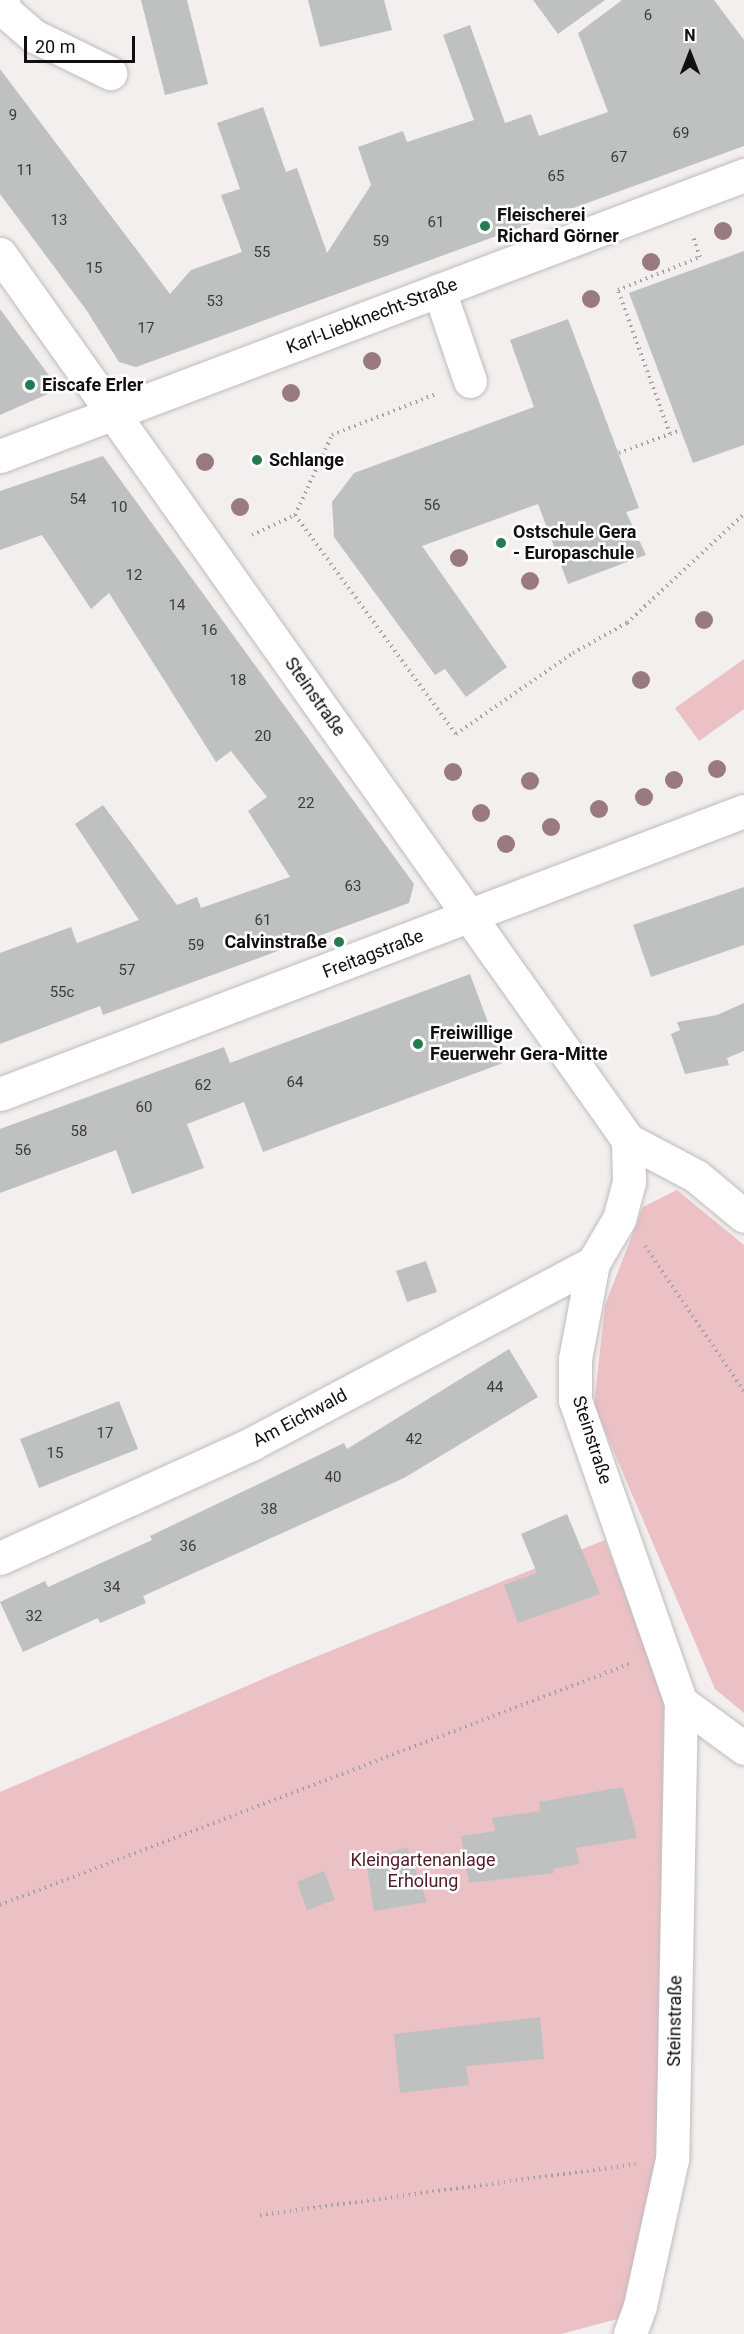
<!DOCTYPE html>
<html>
<head>
<meta charset="utf-8">
<style>
	body { margin:0 }
	#map { position:relative; width:744px; height:2334px; overflow:hidden; background:#f3efef; font-family:Roboto,sans-serif }
	div>[style] { position:absolute }
	[style*='--x'] { left:calc(var(--x)*1px); top:calc(var(--y)*1px); width:calc(var(--w)*1px); rotate:calc(var(--a)*1deg) }
	.green>* { inset:0; background:#ebc1c6 }
	.building>* { inset:0; background:#bec1bf }
	.path>* { height:4px; margin-top:-2px; transform-origin:0; background:repeating-linear-gradient(90deg,#a5a2a2 0 1.5px,transparent 0 6px) }
	.roads { filter:drop-shadow(0 0 2px #c0bcbc) drop-shadow(0 0 2px #c0bcbc) }
	.minor>* { height:33px; margin:-16.5px; padding:0 16.5px; transform-origin:16.5px; border-radius:16.5px; background:#fff }
	.trees>* { width:18px; height:18px; margin:-9px; border-radius:50%; background:#9a7a81 }
	.dots>* { width:16px; height:16px; translate:-50% -50%; box-sizing:border-box; border:3px solid #fff; border-radius:50% }
	span { translate:-50% -50%; white-space:nowrap; text-align:center; line-height:1.15; -webkit-text-stroke:5px #fff; paint-order:stroke }
	.number-label { font-size:15px; color:#3c3c3b }
	.number-label span { -webkit-text-stroke-width:0 }
	.poi-label { font-size:18px; color:#110f0f; font-weight:700 }
	.left { translate:0 -50%; text-align:left }
	.right { translate:-100% -50%; text-align:right }
	.street-label { font-size:18px; color:#110f0f }
	.park-label { font-size:18px; color:#511b27 }
	.north { position:absolute; left:660px; top:24px; width:60px; height:60px; -webkit-text-stroke:4px #fff; paint-order:stroke; rotate:0deg; font-size:16px; font-weight:700; line-height:24px; text-align:center; color:#110f0f }
	.north::after { content:''; display:block; margin:auto; width:21px; height:27px; background:#110f0f; clip-path:polygon(50% 0,100% 100%,50% 72%,0 100%) }
	.scale { position:absolute; left:24px; top:36px; width:111px; height:27px; box-sizing:border-box; border:3px solid #110f0f; border-top:0; padding-left:8px; font-size:18px; line-height:21px; white-space:nowrap; color:#110f0f; -webkit-text-stroke:4px #fff; paint-order:stroke }
</style>
</head>
<body>
<div id="map">
	<div class="green">
		<i style="clip-path:polygon(744px 659px,744px 709px,699px 741px,675px 708px)"></i>
		<i style="clip-path:polygon(677px 1190px,744px 1245px,744px 1713px,715px 1689px,594px 1405px,605px 1305px,643px 1207px)"></i>
		<i style="clip-path:polygon(605px 1540px,664px 1698px,656px 2167px,644px 2312px,561px 2334px,0 2334px,0 1792px,293px 1666px)"></i>
	</div>
	<div class="building">
		<i style="clip-path:polygon(141px 0,187px 0,208px 84px,165px 95px)"></i>
		<i style="clip-path:polygon(308px 0,384px 0,392px 30px,320px 47px)"></i>
		<i style="clip-path:polygon(533px 0,605px 0,558px 34px)"></i>
		<i style="clip-path:polygon(622px 0,714px 0,744px 40px,744px 146px,136px 367px,119px 362px,87px 311px,0 194px,0 69px,170px 294px,191px 270px,242px 252px,221px 195px,240px 189px,217px 123px,263px 107px,286px 172px,297px 168px,327px 253px,371px 185px,358px 147px,403px 131px,407px 142px,474px 120px,443px 35px,470px 25px,505px 123px,531px 114px,539px 136px,608px 112px,578px 33px)"></i>
		<i style="clip-path:polygon(744px 251px,744px 445px,693px 463px,629px 293px)"></i>
		<i style="clip-path:polygon(0 309px,59px 389px,0 415px)"></i>
		<i style="clip-path:polygon(568px 319px,639px 508px,626px 512px,646px 555px,568px 584px,538px 504px,422px 546px,507px 667px,466px 697px,445px 669px,435px 675px,334px 537px,332px 502px,354px 473px,534px 407px,510px 340px)"></i>
		<i style="clip-path:polygon(103px 456px,414px 884px,409px 903px,103px 1015px,100px 1006px,0 1044px,0 953px,71px 927px,77px 943px,139px 920px,75px 824px,103px 805px,177px 905px,197px 897px,201px 908px,290px 877px,248px 811px,267px 797px,231px 751px,216px 762px,109px 593px,91px 609px,42px 535px,0 550px,0 491px)"></i>
		<i style="clip-path:polygon(744px 887px,744px 945px,651px 977px,633px 925px)"></i>
		<i style="clip-path:polygon(470px 974px,503px 1063px,263px 1152px,244px 1102px,187px 1124px,204px 1168px,132px 1194px,116px 1150px,0 1193px,0 1129px,224px 1047px,230px 1063px)"></i>
		<i style="clip-path:polygon(744px 1003px,744px 1051px,727px 1058px,729px 1065px,685px 1074px,671px 1034px,680px 1030px,677px 1022px,717px 1015px)"></i>
		<i style="clip-path:polygon(426px 1261px,437px 1292px,407px 1302px,396px 1271px)"></i>
		<i style="clip-path:polygon(509px 1349px,538px 1397px,404px 1478px,143px 1596px,146px 1603px,100px 1623px,98px 1618px,23px 1652px,0 1602px,45px 1581px,48px 1587px,152px 1540px,150px 1536px,344px 1443px,347px 1449px)"></i>
		<i style="clip-path:polygon(119px 1401px,138px 1449px,39px 1488px,20px 1439px)"></i>
		<i style="clip-path:polygon(567px 1514px,600px 1594px,518px 1623px,504px 1585px,537px 1573px,521px 1534px)"></i>
		<i style="clip-path:polygon(623px 1787px,637px 1838px,576px 1848px,579px 1864px,553px 1869px,554px 1873px,469px 1883px,461px 1836px,495px 1831px,492px 1818px,540px 1811px,539px 1802px)"></i>
		<i style="clip-path:polygon(407px 1847px,427px 1902px,374px 1911px,366px 1861px)"></i>
		<i style="clip-path:polygon(324px 1871px,335px 1900px,307px 1910px,297px 1882px)"></i>
		<i style="clip-path:polygon(540px 2017px,544px 2059px,466px 2066px,469px 2085px,400px 2093px,394px 2034px)"></i>
	</div>
	<div class="path">
		<i style="--x:670;--y:434;--w:12;--a:-20"></i>
		<i style="--x:619;--y:453;--w:54;--a:-20.4"></i>
		<i style="--x:670;--y:434;--w:153;--a:-109.9"></i>
		<i style="--x:618;--y:290;--w:88;--a:-21.9"></i>
		<i style="--x:700;--y:257;--w:24;--a:-109"></i>
		<i style="--x:295;--y:515;--w:88;--a:-65.2"></i>
		<i style="--x:332;--y:435;--w:112;--a:-21.5"></i>
		<i style="--x:252;--y:535;--w:47;--a:-24.9"></i>
		<i style="--x:295;--y:515;--w:272;--a:53.7"></i>
		<i style="--x:456;--y:734;--w:142;--a:-34.7"></i>
		<i style="--x:573;--y:653;--w:62;--a:-29.1"></i>
		<i style="--x:627;--y:623;--w:160;--a:-43"></i>
		<i style="--x:645;--y:1246;--w:176;--a:55.7"></i>
		<i style="--x:0;--y:1905;--w:674;--a:-20.96"></i>
		<i style="--x:260;--y:2215;--w:379;--a:-7.7"></i>
	</div>
	<div class="roads">
		<div class="minor">
			<i style="--x:2;--y:0;--w:13;--a:72"></i>
			<i style="--x:6;--y:12;--w:37;--a:41"></i>
			<i style="--x:34;--y:36;--w:85;--a:26"></i>
			<i style="--x:0;--y:254;--w:1086;--a:54.67"></i>
			<i style="--x:628;--y:1140;--w:42;--a:88.6"></i>
			<i style="--x:629;--y:1182;--w:38;--a:105"></i>
			<i style="--x:619;--y:1219;--w:51;--a:120.6"></i>
			<i style="--x:593;--y:1263;--w:98;--a:100.6"></i>
			<i style="--x:575;--y:1359;--w:41;--a:90"></i>
			<i style="--x:575;--y:1400;--w:320;--a:70.7"></i>
			<i style="--x:681;--y:1702;--w:457;--a:91.1"></i>
			<i style="--x:672;--y:2159;--w:150;--a:102.3"></i>
			<i style="--x:640;--y:2306;--w:30;--a:110"></i>
			<i style="--x:439;--y:290;--w:96;--a:71.2"></i>
			<i style="--x:0;--y:456;--w:795;--a:-20.69"></i>
			<i style="--x:0;--y:1094;--w:796;--a:-20.83"></i>
			<i style="--x:628;--y:1140;--w:77;--a:27.9"></i>
			<i style="--x:696;--y:1176;--w:62;--a:39.8"></i>
			<i style="--x:0;--y:1558;--w:276;--a:-24.4"></i>
			<i style="--x:251;--y:1444;--w:387;--a:-27.9"></i>
			<i style="--x:681;--y:1702;--w:78;--a:36.1"></i>
		</div>
	</div>
	<div class="trees">
		<i style="left:723px;top:231px"></i>
		<i style="left:651px;top:262px"></i>
		<i style="left:591px;top:299px"></i>
		<i style="left:372px;top:361px"></i>
		<i style="left:291px;top:393px"></i>
		<i style="left:205px;top:462px"></i>
		<i style="left:240px;top:507px"></i>
		<i style="left:459px;top:558px"></i>
		<i style="left:530px;top:581px"></i>
		<i style="left:704px;top:620px"></i>
		<i style="left:641px;top:680px"></i>
		<i style="left:717px;top:769px"></i>
		<i style="left:453px;top:772px"></i>
		<i style="left:674px;top:780px"></i>
		<i style="left:530px;top:781px"></i>
		<i style="left:644px;top:797px"></i>
		<i style="left:599px;top:809px"></i>
		<i style="left:481px;top:813px"></i>
		<i style="left:551px;top:827px"></i>
		<i style="left:506px;top:844px"></i>
	</div>
	<div class="dots">
		<i style="left:485px;top:226px;background:#247b4f"></i>
		<i style="left:30px;top:385px;background:#247b4f"></i>
		<i style="left:257px;top:460px;background:#247b4f"></i>
		<i style="left:501px;top:543px;background:#247b4f"></i>
		<i style="left:339px;top:942px;background:#247b4f"></i>
		<i style="left:418px;top:1044px;background:#247b4f"></i>
	</div>
	<div class="number-label">
		<span style="left:648px;top:16px">6</span>
		<span style="left:13px;top:116px">9</span>
		<span style="left:681px;top:134px">69</span>
		<span style="left:619px;top:158px">67</span>
		<span style="left:25px;top:171px">11</span>
		<span style="left:556px;top:177px">65</span>
		<span style="left:59px;top:221px">13</span>
		<span style="left:436px;top:223px">61</span>
		<span style="left:381px;top:242px">59</span>
		<span style="left:262px;top:253px">55</span>
		<span style="left:94px;top:269px">15</span>
		<span style="left:215px;top:302px">53</span>
		<span style="left:146px;top:329px">17</span>
		<span style="left:78px;top:500px">54</span>
		<span style="left:432px;top:506px">56</span>
		<span style="left:119px;top:508px">10</span>
		<span style="left:134px;top:576px">12</span>
		<span style="left:177px;top:606px">14</span>
		<span style="left:209px;top:631px">16</span>
		<span style="left:238px;top:681px">18</span>
		<span style="left:263px;top:737px">20</span>
		<span style="left:306px;top:804px">22</span>
		<span style="left:353px;top:887px">63</span>
		<span style="left:263px;top:921px">61</span>
		<span style="left:196px;top:946px">59</span>
		<span style="left:127px;top:971px">57</span>
		<span style="left:62px;top:993px">55c</span>
		<span style="left:295px;top:1083px">64</span>
		<span style="left:203px;top:1086px">62</span>
		<span style="left:144px;top:1108px">60</span>
		<span style="left:79px;top:1132px">58</span>
		<span style="left:23px;top:1151px">56</span>
		<span style="left:495px;top:1388px">44</span>
		<span style="left:105px;top:1434px">17</span>
		<span style="left:414px;top:1440px">42</span>
		<span style="left:55px;top:1454px">15</span>
		<span style="left:333px;top:1478px">40</span>
		<span style="left:269px;top:1510px">38</span>
		<span style="left:188px;top:1547px">36</span>
		<span style="left:112px;top:1588px">34</span>
		<span style="left:34px;top:1617px">32</span>
	</div>
	<div class="poi-label">
		<span class="left" style="left:497px;top:226px">Fleischerei<br>Richard Görner</span>
		<span class="left" style="left:42px;top:385px">Eiscafe Erler</span>
		<span class="left" style="left:269px;top:460px">Schlange</span>
		<span class="left" style="left:513px;top:543px">Ostschule Gera<br>- Europaschule</span>
		<span class="right" style="left:327px;top:942px">Calvinstraße</span>
		<span class="left" style="left:430px;top:1044px">Freiwillige<br>Feuerwehr Gera-Mitte</span>
	</div>
	<div class="street-label">
		<span style="left:372px;top:316px;rotate:-21deg">Karl-Liebknecht-Straße</span>
		<span style="left:315px;top:697px;rotate:55deg">Steinstraße</span>
		<span style="left:373px;top:954px;rotate:-21deg">Freitagstraße</span>
		<span style="left:300px;top:1418px;rotate:-28deg">Am Eichwald</span>
		<span style="left:592px;top:1440px;rotate:72deg">Steinstraße</span>
		<span style="left:675px;top:2021px;rotate:-89deg">Steinstraße</span>
	</div>
	<div class="park-label">
		<span style="left:423px;top:1871px">Kleingartenanlage<br>Erholung</span>
	</div>
	<div class="north">N</div>
	<div class="scale">20 m</div>
</div>
</body>
</html>
